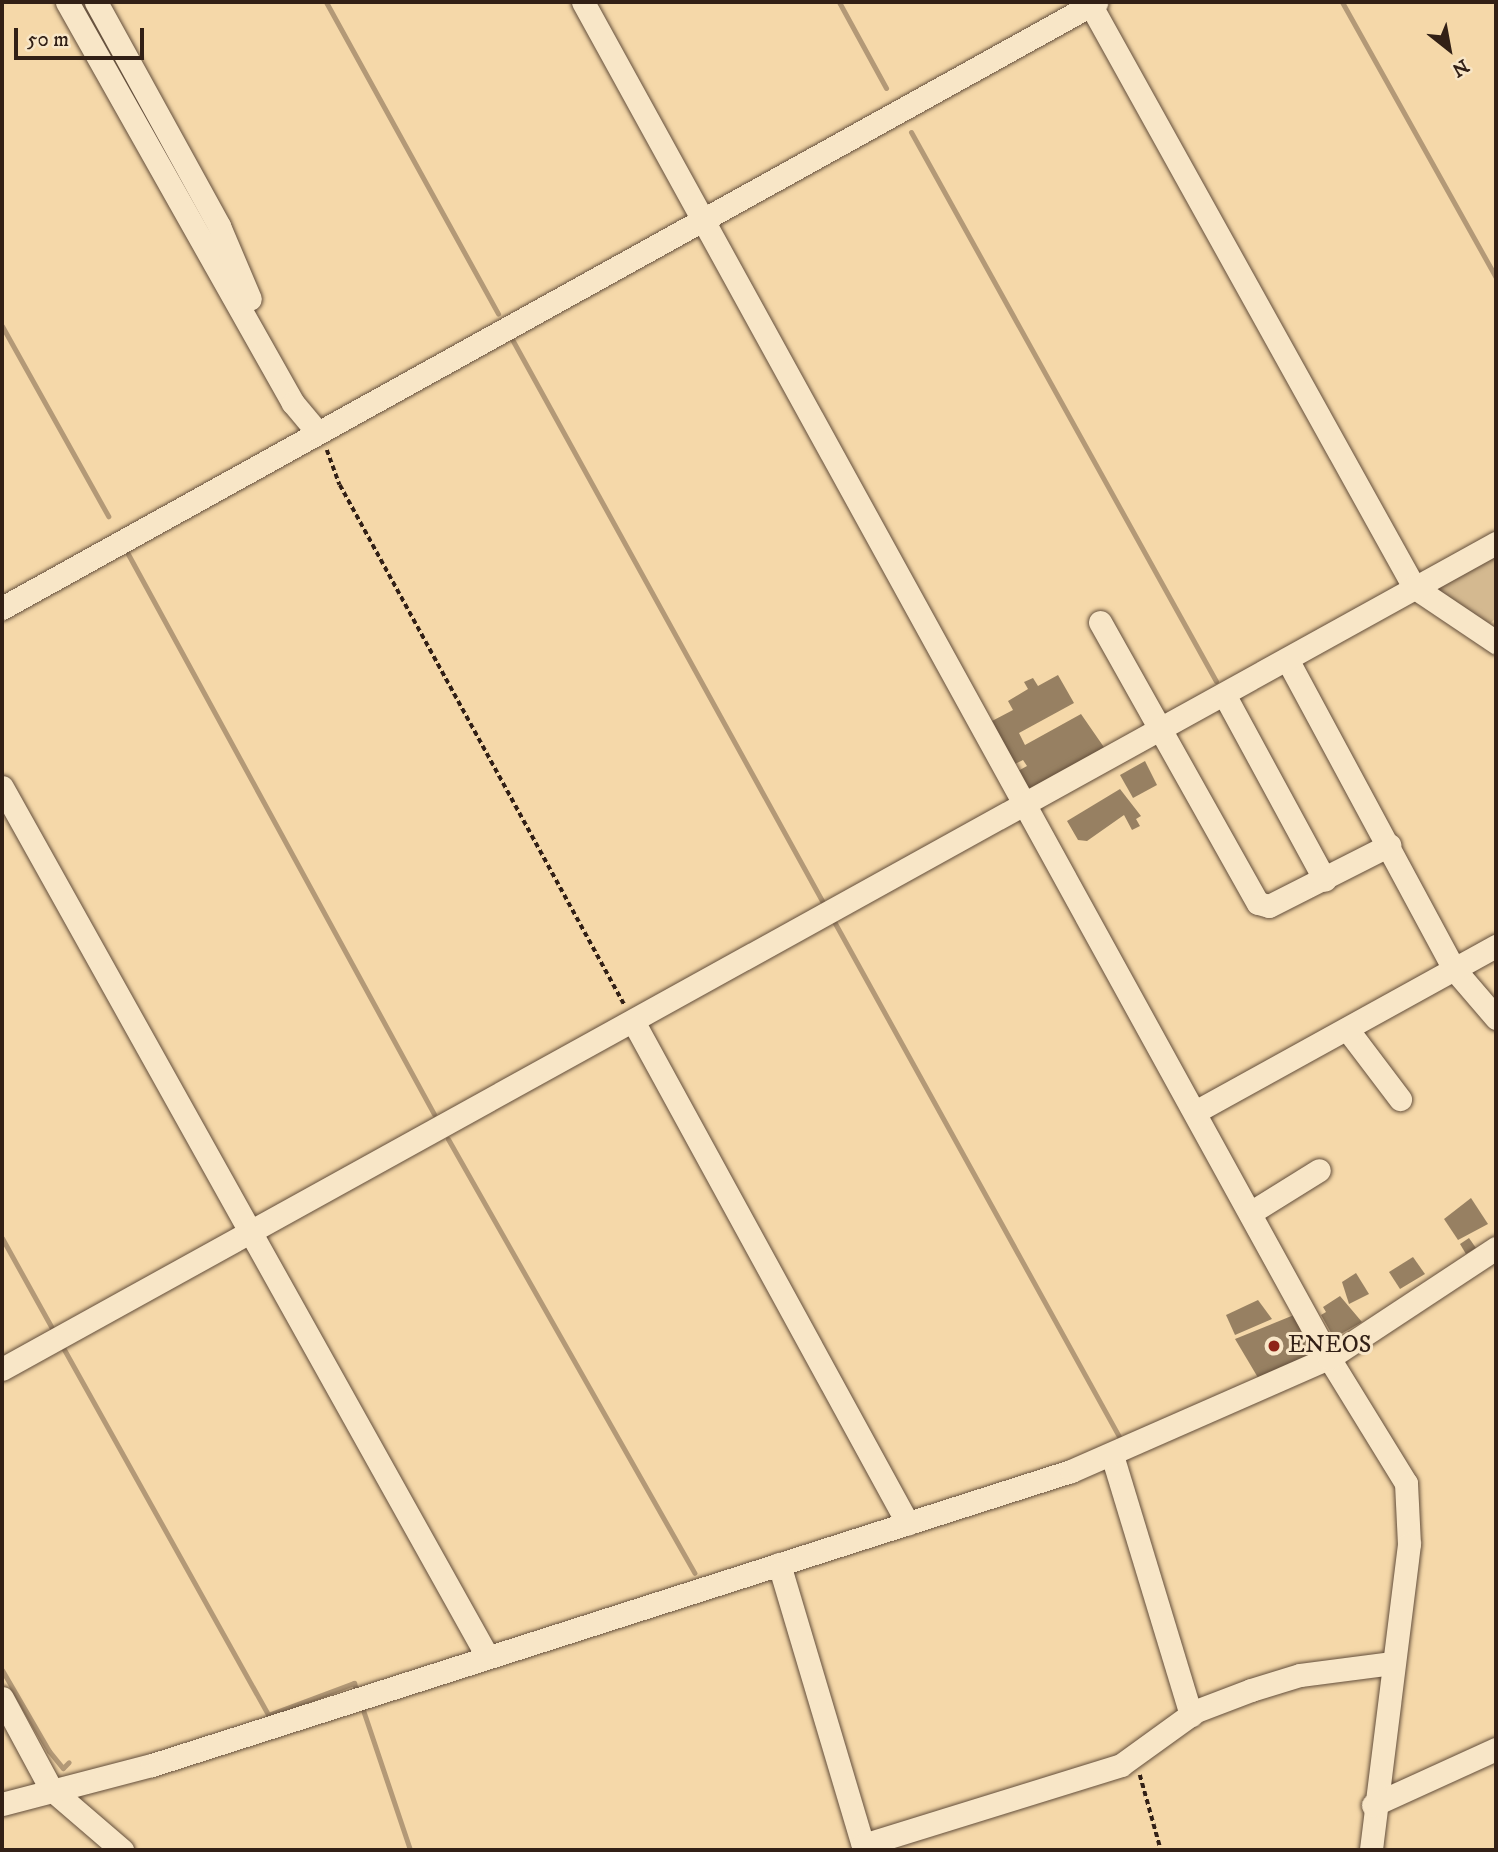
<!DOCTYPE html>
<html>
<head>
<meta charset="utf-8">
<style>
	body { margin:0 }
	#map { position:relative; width:1498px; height:1852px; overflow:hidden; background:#f5d8a9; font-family:"IM FELL DW Pica",serif }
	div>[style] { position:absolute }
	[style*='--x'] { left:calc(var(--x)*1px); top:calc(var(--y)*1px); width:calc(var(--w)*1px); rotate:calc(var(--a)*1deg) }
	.green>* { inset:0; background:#d4b990 }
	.stream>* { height:5px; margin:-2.5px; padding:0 2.5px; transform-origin:2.5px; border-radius:2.5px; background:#b39977 }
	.building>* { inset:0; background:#978062 }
	.path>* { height:3.5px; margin-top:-1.75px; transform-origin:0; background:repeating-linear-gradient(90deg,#322016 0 5px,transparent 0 8.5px) }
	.roads { filter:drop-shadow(0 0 2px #634e3b) drop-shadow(0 0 2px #634e3b) }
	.minor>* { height:23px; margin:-11.5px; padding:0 11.5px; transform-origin:11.5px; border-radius:11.5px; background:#f8e6c7 }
	.dots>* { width:19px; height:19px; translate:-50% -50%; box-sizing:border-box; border:4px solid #f8e6c7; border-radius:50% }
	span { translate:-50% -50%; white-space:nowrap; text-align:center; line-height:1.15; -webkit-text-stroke:6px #f8e6c7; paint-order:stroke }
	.poi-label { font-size:24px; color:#322016 }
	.left { translate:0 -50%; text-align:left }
	.frame { position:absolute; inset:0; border:4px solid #322016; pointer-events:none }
	.north { position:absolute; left:1414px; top:14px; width:70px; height:70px; -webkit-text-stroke:5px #f8e6c7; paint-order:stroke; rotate:149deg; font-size:19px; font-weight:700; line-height:28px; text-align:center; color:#322016 }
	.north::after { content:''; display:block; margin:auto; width:24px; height:32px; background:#322016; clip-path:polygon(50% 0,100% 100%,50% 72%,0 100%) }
	.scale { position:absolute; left:14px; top:28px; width:130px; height:32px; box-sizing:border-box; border:4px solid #322016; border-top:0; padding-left:9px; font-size:21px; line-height:24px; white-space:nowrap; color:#322016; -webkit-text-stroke:5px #f8e6c7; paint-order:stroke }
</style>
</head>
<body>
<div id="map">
	<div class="green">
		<i style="clip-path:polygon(1494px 554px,1496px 618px,1484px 629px,1429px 589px)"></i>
	</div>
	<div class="stream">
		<i style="--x:326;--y:2;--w:356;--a:61.1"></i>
		<i style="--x:839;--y:2;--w:98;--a:61.3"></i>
		<i style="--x:1342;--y:2;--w:315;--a:60.8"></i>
		<i style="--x:911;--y:132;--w:628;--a:60.95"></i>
		<i style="--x:2;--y:326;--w:218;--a:60.8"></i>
		<i style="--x:513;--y:341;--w:648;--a:61.1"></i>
		<i style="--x:128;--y:554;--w:638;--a:61.35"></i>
		<i style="--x:831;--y:916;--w:599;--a:61.04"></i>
		<i style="--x:448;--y:1139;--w:499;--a:60.4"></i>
		<i style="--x:2;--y:1238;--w:107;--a:61"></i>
		<i style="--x:61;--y:1344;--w:425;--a:60.8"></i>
		<i style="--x:268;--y:1715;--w:92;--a:-20.4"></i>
		<i style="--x:354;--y:1683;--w:13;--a:72"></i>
		<i style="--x:2;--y:1670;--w:94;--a:59.9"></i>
		<i style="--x:49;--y:1751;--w:22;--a:51"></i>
		<i style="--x:63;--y:1768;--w:8;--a:-45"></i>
		<i style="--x:361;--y:1704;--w:154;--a:71.4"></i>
	</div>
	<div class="building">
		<i style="clip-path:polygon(1058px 675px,1074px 703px,1019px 733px,1025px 745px,1081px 714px,1108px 753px,1032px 795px,1018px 771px,1027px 766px,1023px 760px,1015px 764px,992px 721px,1013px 710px,1008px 701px,1028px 689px,1024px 682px,1033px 678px,1038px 686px)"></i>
		<i style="clip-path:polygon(1145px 761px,1157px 785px,1133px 798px,1120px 775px)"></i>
		<i style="clip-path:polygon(1120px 789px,1141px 816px,1136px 819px,1140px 826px,1132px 830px,1124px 815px,1087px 841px,1078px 840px,1067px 821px)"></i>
		<i style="clip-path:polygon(1471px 1198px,1488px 1224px,1458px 1240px,1444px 1219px)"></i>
		<i style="clip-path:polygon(1469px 1238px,1476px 1248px,1466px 1254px,1460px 1244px)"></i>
		<i style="clip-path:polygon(1413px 1257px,1425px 1274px,1400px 1289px,1389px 1272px)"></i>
		<i style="clip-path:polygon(1356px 1273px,1369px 1294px,1349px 1304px,1342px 1282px)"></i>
		<i style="clip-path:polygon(1340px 1296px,1362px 1322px,1334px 1338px,1321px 1315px,1326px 1312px,1323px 1307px)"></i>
		<i style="clip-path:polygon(1258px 1300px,1272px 1319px,1235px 1335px,1226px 1315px)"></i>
		<i style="clip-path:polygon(1294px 1315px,1311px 1354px,1260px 1381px,1235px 1339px)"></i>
	</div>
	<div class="path">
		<i style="--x:327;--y:450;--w:37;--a:70"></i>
		<i style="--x:340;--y:485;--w:592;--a:61.31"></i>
		<i style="--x:1140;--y:1775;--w:78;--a:74.4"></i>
	</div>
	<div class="roads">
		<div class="minor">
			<i style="--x:67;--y:2;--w:460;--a:60.6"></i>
			<i style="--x:293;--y:403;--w:35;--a:50"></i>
			<i style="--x:96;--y:2;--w:256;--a:61.2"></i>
			<i style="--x:219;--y:226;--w:79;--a:67"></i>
			<i style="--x:583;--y:2;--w:1548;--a:61.18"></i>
			<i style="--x:1329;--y:1358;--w:147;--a:58.4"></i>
			<i style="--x:1406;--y:1483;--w:61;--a:87.2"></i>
			<i style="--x:1409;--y:1544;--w:308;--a:97.1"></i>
			<i style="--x:1089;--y:2;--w:669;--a:60.95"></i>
			<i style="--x:1414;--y:587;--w:99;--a:33.9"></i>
			<i style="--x:2;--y:608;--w:1251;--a:-28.98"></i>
			<i style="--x:1100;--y:622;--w:322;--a:60.7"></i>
			<i style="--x:1258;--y:903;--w:11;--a:15"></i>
			<i style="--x:1269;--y:906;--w:135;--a:-26.9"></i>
			<i style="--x:1288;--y:661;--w:350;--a:61.7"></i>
			<i style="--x:1454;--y:969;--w:65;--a:49.4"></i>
			<i style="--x:1225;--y:696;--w:209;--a:61.5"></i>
			<i style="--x:2;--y:787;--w:995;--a:60.83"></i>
			<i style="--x:633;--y:1021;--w:573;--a:61.33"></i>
			<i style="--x:1347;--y:1029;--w:88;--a:52.9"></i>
			<i style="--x:1195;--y:1112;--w:344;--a:-28.9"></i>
			<i style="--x:1250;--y:1213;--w:81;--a:-31.9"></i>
			<i style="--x:2;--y:1369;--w:1707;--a:-28.94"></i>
			<i style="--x:1112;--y:1455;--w:272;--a:73.1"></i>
			<i style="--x:779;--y:1564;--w:298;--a:73.4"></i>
			<i style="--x:2;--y:1698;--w:103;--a:61.7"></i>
			<i style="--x:51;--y:1789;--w:94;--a:40.7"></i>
			<i style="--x:2;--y:1804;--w:155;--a:-14.6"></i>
			<i style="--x:152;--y:1765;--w:965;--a:-17.74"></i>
			<i style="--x:1071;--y:1471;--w:282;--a:-23.7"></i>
			<i style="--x:1329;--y:1358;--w:200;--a:-33.4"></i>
			<i style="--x:1373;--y:1805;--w:135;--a:-24.5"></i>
			<i style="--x:863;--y:1845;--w:270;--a:-17.2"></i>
			<i style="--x:1121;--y:1765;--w:92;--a:-35.8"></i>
			<i style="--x:1196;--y:1711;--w:59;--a:-20.9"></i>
			<i style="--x:1251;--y:1690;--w:51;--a:-17"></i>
			<i style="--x:1300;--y:1675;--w:93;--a:-7.4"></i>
		</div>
	</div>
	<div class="dots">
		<i style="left:1274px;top:1346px;background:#8f2418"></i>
	</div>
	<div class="poi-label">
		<span class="left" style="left:1288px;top:1346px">ENEOS</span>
	</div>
	<div class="frame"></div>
	<div class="north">N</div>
	<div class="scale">50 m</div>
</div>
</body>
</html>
